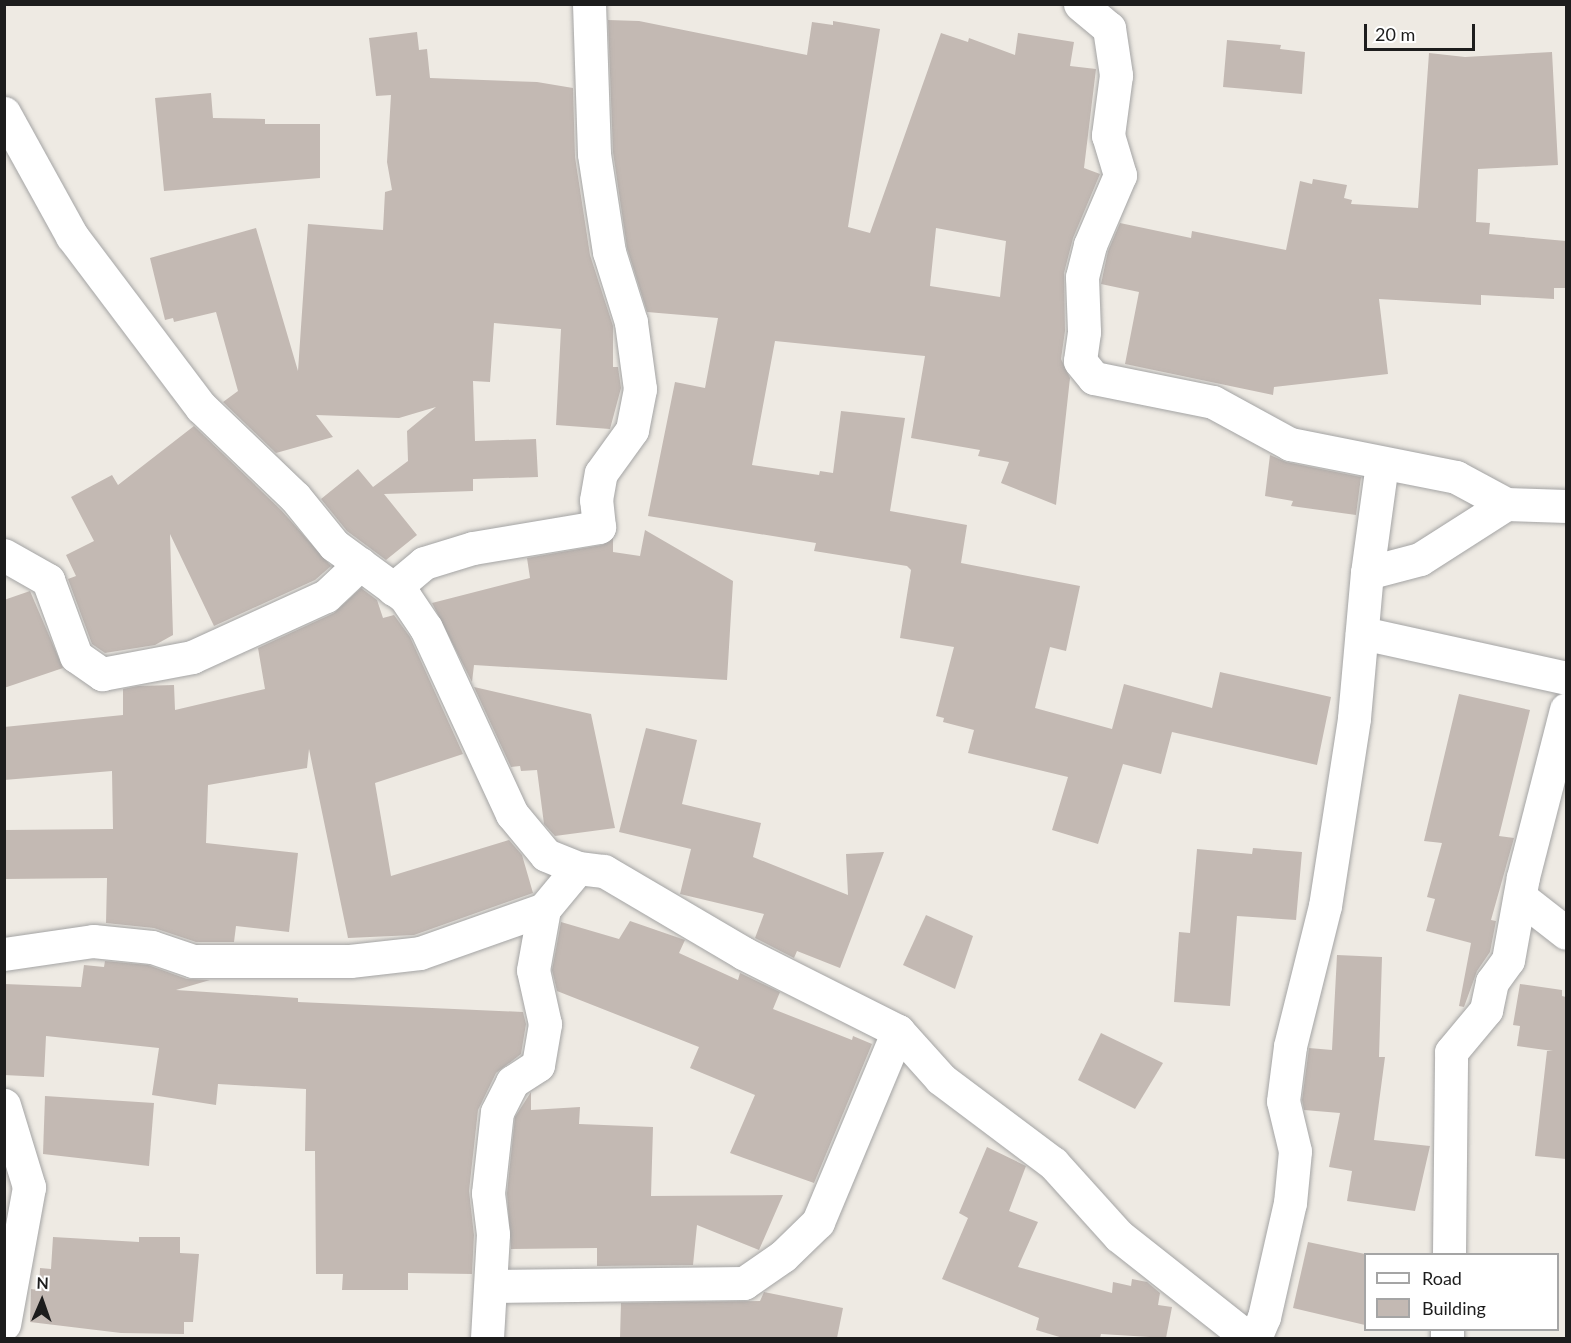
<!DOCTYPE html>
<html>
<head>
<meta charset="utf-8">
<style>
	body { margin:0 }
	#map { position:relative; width:1571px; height:1343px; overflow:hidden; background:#eeeae3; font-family:Lato,sans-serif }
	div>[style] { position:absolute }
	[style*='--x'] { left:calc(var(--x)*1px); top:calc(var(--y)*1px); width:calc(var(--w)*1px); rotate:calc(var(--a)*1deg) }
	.building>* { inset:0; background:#c3b9b3 }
	.roads { filter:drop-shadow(0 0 2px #a4a4a4) drop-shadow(0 0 2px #a4a4a4) }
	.minor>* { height:33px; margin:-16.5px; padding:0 16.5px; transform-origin:16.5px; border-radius:16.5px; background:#fff }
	span { translate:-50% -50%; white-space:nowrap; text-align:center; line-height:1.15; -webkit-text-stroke:5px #fff; paint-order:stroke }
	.frame { position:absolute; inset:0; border:6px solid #1d1d1d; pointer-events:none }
	.legend { position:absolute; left:1364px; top:1253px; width:195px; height:78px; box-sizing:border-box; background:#fff; border:2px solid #a5a5a5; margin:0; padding:8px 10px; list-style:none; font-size:18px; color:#1d1d1d }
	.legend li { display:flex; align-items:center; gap:12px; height:30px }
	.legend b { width:30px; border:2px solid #a5a5a5 }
	.north { position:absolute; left:12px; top:1271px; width:60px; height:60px; -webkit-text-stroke:4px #fff; paint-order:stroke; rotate:2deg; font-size:16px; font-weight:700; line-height:24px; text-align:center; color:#1d1d1d }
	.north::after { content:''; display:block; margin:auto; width:21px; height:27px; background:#1d1d1d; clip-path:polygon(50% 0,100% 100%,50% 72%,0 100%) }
	.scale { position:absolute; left:1364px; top:24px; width:111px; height:27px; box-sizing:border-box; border:3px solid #1d1d1d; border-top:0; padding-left:8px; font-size:18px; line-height:21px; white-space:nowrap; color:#1d1d1d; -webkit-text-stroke:4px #fff; paint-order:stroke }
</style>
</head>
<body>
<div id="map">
	<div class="building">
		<i style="clip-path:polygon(evenodd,608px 20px,639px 21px,807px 55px,812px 22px,833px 25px,833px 21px,880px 29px,848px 227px,870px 233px,941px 33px,968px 42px,969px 38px,1015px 55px,1018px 33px,1074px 42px,1070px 66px,1096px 69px,1084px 168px,1100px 174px,1073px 238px,1064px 273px,1065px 331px,1061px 359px,1070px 378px,1056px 505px,1001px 483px,1009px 462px,978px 456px,980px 450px,911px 438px,925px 356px,775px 341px,752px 465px,819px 475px,820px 471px,833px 473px,841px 411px,905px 418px,890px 511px,967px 525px,961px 563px,1080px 586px,1066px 651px,1050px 647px,1035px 708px,1112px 729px,1124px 684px,1212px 708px,1220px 672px,1331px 697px,1317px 765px,1172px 732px,1161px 774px,1123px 764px,1098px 844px,1052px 830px,1068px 777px,968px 753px,974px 730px,943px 722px,944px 718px,936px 716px,954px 647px,900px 638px,911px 570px,907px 566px,814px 551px,816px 543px,648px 516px,675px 382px,705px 388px,718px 318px,647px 312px,627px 248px,613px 152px,608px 20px,936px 228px,1006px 241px,1000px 297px,930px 286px,936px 228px)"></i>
		<i style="clip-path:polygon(417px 32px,419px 50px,427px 49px,430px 78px,537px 82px,573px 88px,575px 157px,590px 255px,613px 326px,613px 367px,618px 367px,621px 388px,610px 429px,556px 425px,561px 329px,494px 323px,490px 382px,473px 381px,475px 441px,536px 439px,538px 477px,473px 479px,473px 491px,384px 494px,417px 535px,386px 560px,347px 531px,321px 499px,358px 469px,373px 487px,408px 461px,407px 431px,436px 407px,399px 418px,316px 415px,333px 437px,276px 453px,223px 402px,238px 391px,216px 312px,174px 322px,173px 318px,165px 320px,150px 258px,256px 228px,298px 371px,308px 224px,383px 230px,385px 192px,392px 190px,387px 162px,391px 95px,376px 96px,369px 38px)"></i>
		<i style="clip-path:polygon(1227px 40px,1281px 45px,1280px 49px,1305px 52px,1302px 94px,1223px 87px)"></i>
		<i style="clip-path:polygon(1552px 52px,1558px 165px,1478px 169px,1476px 222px,1490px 223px,1489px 234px,1566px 241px,1566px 288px,1554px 288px,1554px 299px,1481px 295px,1481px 305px,1379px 299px,1388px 374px,1274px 387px,1273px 395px,1125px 364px,1139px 292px,1101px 284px,1108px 251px,1120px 223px,1191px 238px,1192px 231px,1286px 250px,1300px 181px,1312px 184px,1313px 179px,1347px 185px,1344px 198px,1352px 200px,1351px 204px,1418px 208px,1429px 53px,1465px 57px)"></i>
		<i style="clip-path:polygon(211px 93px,213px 118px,265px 119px,265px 124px,320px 124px,320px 178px,164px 191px,155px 98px)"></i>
		<i style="clip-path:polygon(194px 426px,281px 510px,331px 566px,315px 580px,214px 626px,170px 534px,173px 635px,155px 645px,105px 653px,92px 644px,68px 579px,76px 576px,66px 555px,94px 541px,71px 497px,112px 475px,118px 485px)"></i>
		<i style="clip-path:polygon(1270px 455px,1286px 462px,1361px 477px,1356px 515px,1291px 506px,1293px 501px,1265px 496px)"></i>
		<i style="clip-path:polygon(645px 530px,733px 581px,727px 680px,474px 665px,472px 682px,432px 603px,530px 578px,527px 558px,602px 545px,613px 538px,613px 552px,640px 556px)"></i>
		<i style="clip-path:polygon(361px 588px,377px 600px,383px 618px,394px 615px,410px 637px,463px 754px,375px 783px,391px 876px,509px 840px,522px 855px,533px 893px,414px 935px,348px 938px,309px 749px,307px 768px,208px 785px,206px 843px,298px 853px,289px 932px,236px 926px,234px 942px,196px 942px,154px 928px,106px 923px,107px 878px,4px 879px,4px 830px,113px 829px,112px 771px,4px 780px,4px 727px,123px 715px,123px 689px,138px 686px,174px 685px,175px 710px,265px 689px,258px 648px,334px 613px)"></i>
		<i style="clip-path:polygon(30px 591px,63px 668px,4px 688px,4px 600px)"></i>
		<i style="clip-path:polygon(474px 687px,591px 714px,615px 828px,555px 836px,544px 824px,537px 770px,521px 771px,520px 766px,511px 767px)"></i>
		<i style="clip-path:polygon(1459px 694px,1530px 710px,1499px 836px,1514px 838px,1491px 920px,1496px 921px,1490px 952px,1477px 971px,1464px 1007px,1459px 1006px,1471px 943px,1426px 931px,1435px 899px,1427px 897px,1442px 843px,1424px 841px)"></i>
		<i style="clip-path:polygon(646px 728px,697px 740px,682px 804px,761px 823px,753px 857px,848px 895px,846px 854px,884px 852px,840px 968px,797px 951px,794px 958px,755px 938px,764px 914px,680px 894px,691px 849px,619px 832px)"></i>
		<i style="clip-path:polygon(1253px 848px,1302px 852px,1296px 920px,1237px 916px,1230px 1006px,1174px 1002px,1179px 932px,1190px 933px,1197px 849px,1252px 854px)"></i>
		<i style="clip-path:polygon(926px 915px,973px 936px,955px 989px,903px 965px)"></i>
		<i style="clip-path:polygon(630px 921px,685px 940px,679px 953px,738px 980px,740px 973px,780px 992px,773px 1009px,852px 1040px,853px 1036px,872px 1044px,814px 1183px,730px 1153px,755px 1095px,690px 1068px,699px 1047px,557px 991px,552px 970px,561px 922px,619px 939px)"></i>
		<i style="clip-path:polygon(1337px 955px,1382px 957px,1379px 1057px,1385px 1057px,1374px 1140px,1430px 1146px,1415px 1211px,1347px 1201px,1352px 1171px,1329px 1167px,1340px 1113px,1304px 1110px,1302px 1100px,1309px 1048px,1332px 1050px)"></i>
		<i style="clip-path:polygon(105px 961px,148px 965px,187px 979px,210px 980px,176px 990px,298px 998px,298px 1002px,523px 1012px,526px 1024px,521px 1054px,496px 1073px,478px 1110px,469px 1191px,474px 1235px,472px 1274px,408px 1273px,408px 1290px,342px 1290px,343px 1274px,316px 1274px,315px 1151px,305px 1151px,306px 1089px,218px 1084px,216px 1105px,152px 1095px,159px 1048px,46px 1036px,44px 1077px,4px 1075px,4px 984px,81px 987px,84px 965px,104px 967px)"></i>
		<i style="clip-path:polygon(1520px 984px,1562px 990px,1562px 996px,1566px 997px,1566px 1159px,1535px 1156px,1547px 1051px,1553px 1051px,1517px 1046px,1520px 1026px,1513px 1025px)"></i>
		<i style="clip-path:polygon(1101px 1033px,1163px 1063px,1135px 1109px,1078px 1080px)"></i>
		<i style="clip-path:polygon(531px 1092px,531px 1110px,580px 1107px,579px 1124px,653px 1127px,651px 1196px,783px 1195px,759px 1250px,697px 1225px,693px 1265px,597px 1266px,597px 1248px,511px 1249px,507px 1193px,515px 1117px)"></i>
		<i style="clip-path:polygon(45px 1096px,154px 1103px,149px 1166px,43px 1154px)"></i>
		<i style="clip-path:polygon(987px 1147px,1026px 1166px,1009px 1211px,1038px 1222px,1018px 1267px,1112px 1293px,1113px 1282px,1131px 1286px,1132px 1279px,1147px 1282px,1160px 1293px,1158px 1305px,1172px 1307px,1166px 1338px,1101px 1334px,1100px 1338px,1063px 1338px,1036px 1330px,1039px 1318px,942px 1279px,968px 1218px,959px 1213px)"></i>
		<i style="clip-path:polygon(53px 1237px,139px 1242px,139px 1237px,180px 1237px,180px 1253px,199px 1254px,193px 1322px,184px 1322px,184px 1334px,121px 1333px,30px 1322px,31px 1289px,39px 1290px,40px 1268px,51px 1269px)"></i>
		<i style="clip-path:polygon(1308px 1242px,1365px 1254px,1365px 1325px,1293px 1308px)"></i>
		<i style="clip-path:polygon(764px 1292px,843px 1308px,837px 1338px,620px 1338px,621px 1303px,760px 1301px)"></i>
	</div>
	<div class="roads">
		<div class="minor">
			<i style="--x:1080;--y:4;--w:38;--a:40"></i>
			<i style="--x:1109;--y:28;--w:48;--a:81.5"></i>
			<i style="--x:1116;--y:75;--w:61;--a:97.6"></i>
			<i style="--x:1108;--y:135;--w:42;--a:73.3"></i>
			<i style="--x:1120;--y:175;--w:76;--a:113.2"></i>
			<i style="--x:1090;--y:245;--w:33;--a:104"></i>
			<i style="--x:1082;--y:277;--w:55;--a:87.9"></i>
			<i style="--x:1084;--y:332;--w:29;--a:98"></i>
			<i style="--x:1080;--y:361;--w:22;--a:51"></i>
			<i style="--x:1094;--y:378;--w:121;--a:11.4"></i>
			<i style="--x:1213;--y:402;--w:88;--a:28.6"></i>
			<i style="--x:1290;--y:444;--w:169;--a:11.2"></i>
			<i style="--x:1456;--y:477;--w:57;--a:28.4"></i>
			<i style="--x:4;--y:113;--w:141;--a:61.1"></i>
			<i style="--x:72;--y:236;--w:214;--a:53"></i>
			<i style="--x:201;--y:407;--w:130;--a:43.8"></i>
			<i style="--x:295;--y:497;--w:62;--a:50.9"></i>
			<i style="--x:334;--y:545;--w:88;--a:36.2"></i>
			<i style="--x:405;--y:597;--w:37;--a:56"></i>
			<i style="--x:426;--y:628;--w:205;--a:65.2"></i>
			<i style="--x:512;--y:814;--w:53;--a:50.3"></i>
			<i style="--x:546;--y:855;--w:35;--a:22"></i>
			<i style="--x:578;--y:868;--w:26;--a:7"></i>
			<i style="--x:604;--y:871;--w:161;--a:30.5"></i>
			<i style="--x:743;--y:953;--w:174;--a:26.7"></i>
			<i style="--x:898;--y:1031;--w:64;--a:48.1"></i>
			<i style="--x:941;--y:1079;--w:140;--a:36.9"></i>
			<i style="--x:1053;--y:1163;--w:98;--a:47.9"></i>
			<i style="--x:1119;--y:1236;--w:164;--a:38.3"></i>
			<i style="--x:4;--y:555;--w:51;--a:29.6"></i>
			<i style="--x:48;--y:580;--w:81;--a:69.8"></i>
			<i style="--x:76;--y:656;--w:32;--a:35"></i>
			<i style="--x:102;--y:674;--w:92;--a:-10.7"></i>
			<i style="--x:192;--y:657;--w:147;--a:-24.5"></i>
			<i style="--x:326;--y:596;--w:47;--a:-43.3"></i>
			<i style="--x:1367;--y:573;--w:110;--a:-82.2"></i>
			<i style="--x:393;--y:589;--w:40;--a:-40"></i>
			<i style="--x:424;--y:563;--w:51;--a:-17"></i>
			<i style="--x:473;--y:548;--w:128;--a:-9.5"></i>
			<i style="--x:599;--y:527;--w:27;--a:-96"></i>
			<i style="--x:596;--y:500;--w:27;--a:-80"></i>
			<i style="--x:601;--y:473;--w:53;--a:-54.2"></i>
			<i style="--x:632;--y:430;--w:42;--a:-79"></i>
			<i style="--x:640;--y:389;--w:68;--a:-97.7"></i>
			<i style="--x:631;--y:322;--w:73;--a:-107.4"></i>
			<i style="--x:609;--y:252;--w:99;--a:-98.7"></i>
			<i style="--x:594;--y:154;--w:150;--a:-91.9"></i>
			<i style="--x:1362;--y:633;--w:209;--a:12.4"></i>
			<i style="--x:1520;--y:897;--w:58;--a:38"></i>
			<i style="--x:4;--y:954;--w:90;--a:-8.3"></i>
			<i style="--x:93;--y:941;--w:59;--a:5.8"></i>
			<i style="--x:152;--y:947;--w:43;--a:18.9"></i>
			<i style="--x:193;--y:961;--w:157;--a:0"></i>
			<i style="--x:350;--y:961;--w:70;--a:-6.5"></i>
			<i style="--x:420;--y:953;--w:132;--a:-19.5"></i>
			<i style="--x:544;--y:909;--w:53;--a:-50.3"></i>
			<i style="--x:4;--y:1105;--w:86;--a:73"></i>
			<i style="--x:29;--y:1187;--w:139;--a:100.3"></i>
			<i style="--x:1449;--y:1254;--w:202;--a:-89.4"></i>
			<i style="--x:1451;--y:1052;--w:55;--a:-50.2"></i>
			<i style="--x:1486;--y:1010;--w:29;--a:-78"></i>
			<i style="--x:1492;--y:982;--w:27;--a:-54"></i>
			<i style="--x:1508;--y:960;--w:84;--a:-79.8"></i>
			<i style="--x:1523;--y:877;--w:173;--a:-75.6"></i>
			<i style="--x:491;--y:1286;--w:253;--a:-0.7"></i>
			<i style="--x:744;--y:1283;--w:47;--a:-34.7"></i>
			<i style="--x:783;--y:1256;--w:49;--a:-44.2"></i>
			<i style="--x:818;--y:1222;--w:207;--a:-67.3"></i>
			<i style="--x:487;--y:1338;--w:104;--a:-86.7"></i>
			<i style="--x:493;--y:1234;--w:41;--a:-97"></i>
			<i style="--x:488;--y:1193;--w:81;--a:-83.7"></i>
			<i style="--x:497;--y:1112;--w:34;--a:-63"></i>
			<i style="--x:512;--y:1082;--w:31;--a:-33"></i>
			<i style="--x:538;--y:1065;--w:42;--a:-80.3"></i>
			<i style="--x:545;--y:1024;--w:55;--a:-102.5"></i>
			<i style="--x:533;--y:970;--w:62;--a:-79.8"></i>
			<i style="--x:1255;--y:1338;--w:23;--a:-67"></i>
			<i style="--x:1264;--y:1317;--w:117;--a:-77.2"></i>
			<i style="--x:1290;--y:1203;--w:52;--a:-84.5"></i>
			<i style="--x:1295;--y:1151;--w:51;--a:-103.5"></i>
			<i style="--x:1283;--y:1101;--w:55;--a:-82.7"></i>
			<i style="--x:1290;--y:1046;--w:144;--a:-76"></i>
			<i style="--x:1325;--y:906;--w:190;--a:-81.2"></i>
			<i style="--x:1354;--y:718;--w:146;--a:-84.9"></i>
			<i style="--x:1367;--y:573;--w:55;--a:-14.8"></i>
			<i style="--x:1420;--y:559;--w:102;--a:-32.6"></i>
			<i style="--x:1506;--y:504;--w:60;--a:1.9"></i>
			<i style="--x:1447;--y:1338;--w:8;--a:-90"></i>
		</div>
	</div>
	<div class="frame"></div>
	<ul class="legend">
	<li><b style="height:8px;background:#fff"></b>Road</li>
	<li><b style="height:16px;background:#c3b9b3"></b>Building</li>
	</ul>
	<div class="north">N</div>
	<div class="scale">20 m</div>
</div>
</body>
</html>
